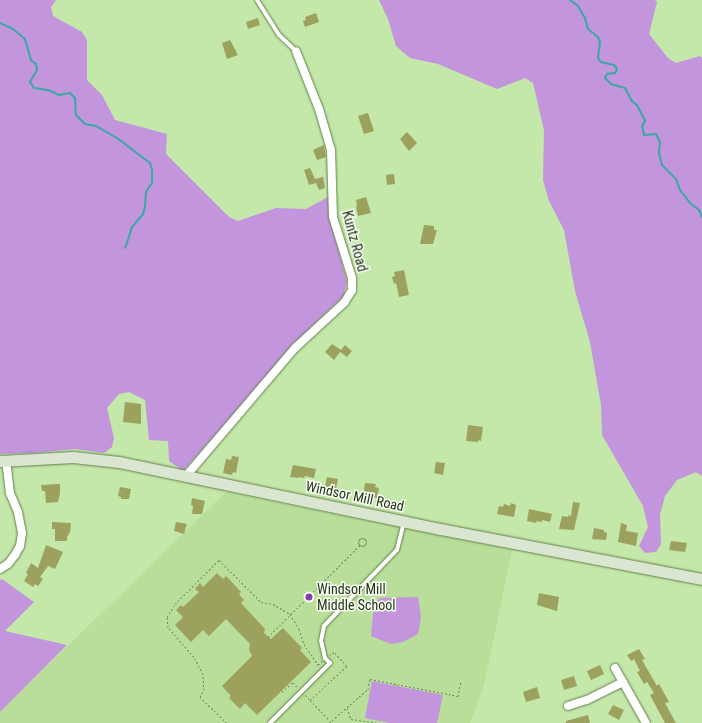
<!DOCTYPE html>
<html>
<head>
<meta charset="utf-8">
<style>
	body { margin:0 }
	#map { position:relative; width:702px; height:723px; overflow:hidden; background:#c4e7aa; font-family:"Roboto Condensed",sans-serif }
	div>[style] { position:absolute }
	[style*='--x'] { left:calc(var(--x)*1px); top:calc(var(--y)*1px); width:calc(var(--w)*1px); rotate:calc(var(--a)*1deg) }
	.built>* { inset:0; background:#b8de9a }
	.green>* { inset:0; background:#c295dd }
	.stream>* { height:2px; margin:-1px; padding:0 1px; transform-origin:1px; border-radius:1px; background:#3aa8a5 }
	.building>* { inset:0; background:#9ca15e }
	.path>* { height:1px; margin-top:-0.5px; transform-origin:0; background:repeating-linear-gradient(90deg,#6e865d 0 2px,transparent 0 4px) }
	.path>.ring { margin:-0.5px; padding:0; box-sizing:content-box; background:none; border:1px solid #6e865d; border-radius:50% }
	.roads { filter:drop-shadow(0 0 1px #628148) drop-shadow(0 0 1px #628148) }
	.service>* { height:4px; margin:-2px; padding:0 2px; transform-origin:2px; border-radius:2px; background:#fff }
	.minor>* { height:8px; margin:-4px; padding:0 4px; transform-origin:4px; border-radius:4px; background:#fff }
	.secondary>* { height:11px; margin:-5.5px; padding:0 5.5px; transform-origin:5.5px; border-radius:5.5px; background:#dbe6d2 }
	.dots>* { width:11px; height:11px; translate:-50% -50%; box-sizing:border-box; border:2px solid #f7fef2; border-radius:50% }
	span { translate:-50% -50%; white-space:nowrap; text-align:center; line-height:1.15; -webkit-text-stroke:3px #f7fef2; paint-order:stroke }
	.street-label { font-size:14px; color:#24321a }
	.poi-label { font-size:14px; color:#24321a }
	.left { translate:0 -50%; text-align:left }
</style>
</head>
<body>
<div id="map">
	<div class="built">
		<i style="clip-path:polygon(226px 492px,512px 550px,484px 685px,470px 723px,0 723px,0 712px)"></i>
	</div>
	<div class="green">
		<i style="clip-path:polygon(0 0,56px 0,51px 7px,53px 16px,82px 32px,87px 40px,87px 80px,102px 95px,115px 120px,167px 134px,166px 154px,229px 217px,238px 221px,276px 208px,306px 209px,328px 197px,332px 227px,347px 281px,344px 296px,314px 324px,183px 471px,169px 461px,168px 441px,149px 440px,145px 400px,129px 392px,119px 394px,107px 408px,114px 438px,112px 447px,104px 453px,75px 449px,35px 453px,0 454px)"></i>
		<i style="clip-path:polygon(379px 0,655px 0,657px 2px,649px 34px,668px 58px,676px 63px,700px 56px,702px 58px,702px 476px,696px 472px,677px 480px,665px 496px,660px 515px,661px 544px,656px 552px,645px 553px,639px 546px,648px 527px,643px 506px,602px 435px,601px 405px,590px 342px,575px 291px,564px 230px,549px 201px,543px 180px,544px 130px,533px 83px,525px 78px,497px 89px,438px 64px,410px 58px,396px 46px,388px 19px)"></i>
		<i style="clip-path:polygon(2px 579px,34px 602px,5px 631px,67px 645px,0 712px,0 580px)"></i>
		<i style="clip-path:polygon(418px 597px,421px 618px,418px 634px,403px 642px,391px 644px,371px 636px,374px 603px,381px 598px)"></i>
		<i style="clip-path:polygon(372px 681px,443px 695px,437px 723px,389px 723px,365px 718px)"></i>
	</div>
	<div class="stream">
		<i style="--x:570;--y:0;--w:10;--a:37"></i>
		<i style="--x:578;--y:6;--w:14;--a:60"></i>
		<i style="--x:585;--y:18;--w:11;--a:75"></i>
		<i style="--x:588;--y:29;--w:13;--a:39"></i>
		<i style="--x:598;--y:37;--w:5;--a:68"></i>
		<i style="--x:600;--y:42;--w:16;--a:97"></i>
		<i style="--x:598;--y:58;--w:5;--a:53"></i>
		<i style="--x:601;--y:62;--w:13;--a:13"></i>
		<i style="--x:614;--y:65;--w:3;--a:45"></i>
		<i style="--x:616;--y:67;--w:3;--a:72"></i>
		<i style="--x:617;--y:70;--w:4;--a:124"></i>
		<i style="--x:615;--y:73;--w:8;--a:173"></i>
		<i style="--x:607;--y:74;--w:4;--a:117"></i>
		<i style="--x:605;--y:78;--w:8;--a:45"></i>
		<i style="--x:611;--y:84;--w:15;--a:16"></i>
		<i style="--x:625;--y:88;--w:15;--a:62"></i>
		<i style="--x:632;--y:101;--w:6;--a:39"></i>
		<i style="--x:637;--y:105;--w:18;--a:63"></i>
		<i style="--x:645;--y:121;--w:6;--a:121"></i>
		<i style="--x:642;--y:126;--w:9;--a:77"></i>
		<i style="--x:644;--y:135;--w:12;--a:-5"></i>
		<i style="--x:656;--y:134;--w:9;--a:63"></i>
		<i style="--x:660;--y:142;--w:11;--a:95"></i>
		<i style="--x:659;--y:153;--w:12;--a:76"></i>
		<i style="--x:662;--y:165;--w:20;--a:45"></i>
		<i style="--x:676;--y:179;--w:12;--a:70"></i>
		<i style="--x:680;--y:190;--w:16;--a:52"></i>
		<i style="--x:690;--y:203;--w:11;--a:38"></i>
		<i style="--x:699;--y:210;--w:8;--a:67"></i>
		<i style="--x:0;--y:23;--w:14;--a:25"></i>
		<i style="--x:13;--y:29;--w:16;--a:40"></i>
		<i style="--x:25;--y:39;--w:22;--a:74"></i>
		<i style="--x:31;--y:60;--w:6;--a:39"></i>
		<i style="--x:36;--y:64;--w:6;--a:81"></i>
		<i style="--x:37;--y:70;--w:14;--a:120"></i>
		<i style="--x:30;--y:82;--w:7;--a:56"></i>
		<i style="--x:34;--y:88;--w:14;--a:8"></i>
		<i style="--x:48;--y:90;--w:12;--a:24"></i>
		<i style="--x:59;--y:95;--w:11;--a:-10"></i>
		<i style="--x:70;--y:93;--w:7;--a:45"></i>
		<i style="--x:75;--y:98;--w:17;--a:87"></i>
		<i style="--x:76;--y:115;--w:13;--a:45"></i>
		<i style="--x:85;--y:124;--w:11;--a:10"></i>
		<i style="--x:96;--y:126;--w:24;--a:30"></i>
		<i style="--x:117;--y:138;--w:41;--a:37.1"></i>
		<i style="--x:150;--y:163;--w:7;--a:74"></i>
		<i style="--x:152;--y:170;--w:13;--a:90"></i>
		<i style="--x:152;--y:183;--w:11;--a:124"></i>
		<i style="--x:146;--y:192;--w:15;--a:94"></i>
		<i style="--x:145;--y:207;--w:7;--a:106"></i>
		<i style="--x:143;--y:214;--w:17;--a:130"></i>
		<i style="--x:132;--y:227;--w:22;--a:108"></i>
	</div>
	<div class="building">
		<i style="clip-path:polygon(316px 13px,319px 22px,305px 27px,303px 21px,306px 20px,305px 17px)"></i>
		<i style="clip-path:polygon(258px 18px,260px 25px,248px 29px,246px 22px)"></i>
		<i style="clip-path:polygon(230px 40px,238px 55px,227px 59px,222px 43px)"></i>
		<i style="clip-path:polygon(368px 113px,374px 131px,364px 134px,358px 116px)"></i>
		<i style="clip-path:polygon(407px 132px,417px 143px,409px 151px,400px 139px)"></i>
		<i style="clip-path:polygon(324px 145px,326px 157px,317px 160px,313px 150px)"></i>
		<i style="clip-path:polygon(310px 168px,315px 179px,323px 177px,325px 188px,319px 190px,316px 183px,309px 185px,304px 170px)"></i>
		<i style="clip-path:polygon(394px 174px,395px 184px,387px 185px,386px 175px)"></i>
		<i style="clip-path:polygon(366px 197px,371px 213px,358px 216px,356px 207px,357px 206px,356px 200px)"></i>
		<i style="clip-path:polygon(424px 225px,434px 226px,434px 230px,437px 230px,433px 244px,420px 244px)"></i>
		<i style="clip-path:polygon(404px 270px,409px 295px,399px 297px,396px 283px,394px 284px,392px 277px,395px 276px,394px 272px)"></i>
		<i style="clip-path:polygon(332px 344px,341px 350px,345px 345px,352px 351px,347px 357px,340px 352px,334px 360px,325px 352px)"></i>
		<i style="clip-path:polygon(125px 402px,141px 404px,141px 424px,123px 422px)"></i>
		<i style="clip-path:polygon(468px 425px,483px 427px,481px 441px,478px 440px,478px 442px,466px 441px)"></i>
		<i style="clip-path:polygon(232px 456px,239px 457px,236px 473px,233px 472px,232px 475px,223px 473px,226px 459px,231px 460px)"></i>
		<i style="clip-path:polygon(436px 462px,445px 463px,443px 475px,434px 473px)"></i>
		<i style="clip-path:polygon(293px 465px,316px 469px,314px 478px,305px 476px,304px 478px,299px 477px,299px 478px,290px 477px)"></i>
		<i style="clip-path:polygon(327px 477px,338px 479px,336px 489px,325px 487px)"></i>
		<i style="clip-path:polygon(365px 483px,376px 484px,375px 487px,379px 488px,377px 498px,363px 497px)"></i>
		<i style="clip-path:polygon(60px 484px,60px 493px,58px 502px,46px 503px,45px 491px,42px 491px,41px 485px)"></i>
		<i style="clip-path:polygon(120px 487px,131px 489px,129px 499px,121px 499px,121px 497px,118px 496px)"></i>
		<i style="clip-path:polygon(192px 498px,205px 501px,202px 514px,192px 514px,193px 506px,191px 505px)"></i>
		<i style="clip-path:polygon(573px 502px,580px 503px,574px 530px,559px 529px,562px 516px,568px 517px,569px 515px,571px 516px)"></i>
		<i style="clip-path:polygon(511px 503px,516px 505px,514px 517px,497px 514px,499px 506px,503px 507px,504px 504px,510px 506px)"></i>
		<i style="clip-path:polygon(529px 509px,552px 514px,550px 522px,542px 520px,542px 522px,537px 521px,536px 523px,527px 521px)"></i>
		<i style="clip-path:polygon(52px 522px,71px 523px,70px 532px,67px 537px,67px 541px,55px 541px,55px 529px,52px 529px)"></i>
		<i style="clip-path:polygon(176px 522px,187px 524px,184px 534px,174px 531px)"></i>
		<i style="clip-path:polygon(621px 523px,627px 525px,626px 531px,638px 533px,636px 546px,618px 542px)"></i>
		<i style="clip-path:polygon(594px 528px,604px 530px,604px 532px,607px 533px,606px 540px,592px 539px)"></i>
		<i style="clip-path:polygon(671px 541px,687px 543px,685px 552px,669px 550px)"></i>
		<i style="clip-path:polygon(46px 545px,63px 552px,55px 569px,48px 566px,40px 577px,43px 579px,38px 586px,35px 584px,33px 587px,24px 581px,28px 574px,26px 573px,31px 563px,38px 568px)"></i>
		<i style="clip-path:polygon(217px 573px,223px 579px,226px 576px,241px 592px,239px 594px,244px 600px,241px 603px,265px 629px,264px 633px,271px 639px,283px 628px,302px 648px,300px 650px,311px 662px,257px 715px,245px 703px,240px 709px,229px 698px,231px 696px,222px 686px,252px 656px,249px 650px,250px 644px,226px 619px,209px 636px,203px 630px,191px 642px,175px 625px,183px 617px,176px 610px,181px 605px,183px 607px,199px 592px,195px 589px,200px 583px,203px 587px)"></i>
		<i style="clip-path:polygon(539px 593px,559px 597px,557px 611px,537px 605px)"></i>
		<i style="clip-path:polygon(639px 649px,645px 659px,642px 660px,657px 686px,659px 684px,669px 702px,665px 703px,676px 723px,665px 723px,650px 695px,654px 693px,647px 682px,644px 684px,637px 672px,640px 671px,634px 659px,631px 661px,627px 655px)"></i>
		<i style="clip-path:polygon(600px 665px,604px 674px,591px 680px,587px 671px)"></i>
		<i style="clip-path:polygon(574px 676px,577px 686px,564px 690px,561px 680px)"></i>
		<i style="clip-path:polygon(537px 687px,540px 698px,526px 702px,523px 692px)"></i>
		<i style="clip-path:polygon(613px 705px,624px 710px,619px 720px,608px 714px)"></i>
		<i style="clip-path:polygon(588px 715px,590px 723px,566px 723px,566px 721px)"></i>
	</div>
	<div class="path">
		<i class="ring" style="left:358px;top:538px;width:7px;height:7px"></i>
		<i style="--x:268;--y:637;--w:130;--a:-45"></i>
		<i style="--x:282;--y:692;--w:15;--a:-42"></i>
		<i style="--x:293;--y:682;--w:6;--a:51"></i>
		<i style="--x:305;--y:695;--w:7;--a:45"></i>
		<i style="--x:310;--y:700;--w:50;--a:-42.6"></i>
		<i style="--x:347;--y:666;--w:19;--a:-133"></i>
		<i style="--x:334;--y:652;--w:5;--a:143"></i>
		<i style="--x:310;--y:700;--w:29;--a:46"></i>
		<i style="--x:347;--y:708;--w:12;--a:70"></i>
		<i style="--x:351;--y:719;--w:28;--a:8"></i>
		<i style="--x:227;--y:723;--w:37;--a:-136"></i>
		<i style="--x:200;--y:697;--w:8;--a:-60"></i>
		<i style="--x:204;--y:690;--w:16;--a:-94"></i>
		<i style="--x:203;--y:674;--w:19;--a:-118"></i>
		<i style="--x:194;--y:657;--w:40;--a:-131"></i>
		<i style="--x:168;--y:627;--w:10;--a:-96"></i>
		<i style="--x:167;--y:617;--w:15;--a:-58"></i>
		<i style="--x:175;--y:604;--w:62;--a:-45"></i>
		<i style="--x:219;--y:560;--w:59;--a:45"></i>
		<i style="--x:261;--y:602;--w:12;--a:9"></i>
		<i style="--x:273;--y:604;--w:20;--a:30"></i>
		<i style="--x:290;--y:614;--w:17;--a:59"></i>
		<i style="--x:299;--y:629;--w:16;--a:72"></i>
		<i style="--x:304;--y:644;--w:25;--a:56"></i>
		<i style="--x:318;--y:665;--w:6;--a:-45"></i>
		<i style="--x:329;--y:723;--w:52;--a:-41.1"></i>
		<i style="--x:368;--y:689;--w:10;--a:-79"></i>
		<i style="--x:370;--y:679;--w:90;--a:10.9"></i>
		<i style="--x:458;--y:696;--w:15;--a:-79"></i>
	</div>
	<div class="roads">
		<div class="service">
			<i style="--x:257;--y:0;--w:41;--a:57.8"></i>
			<i style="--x:279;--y:35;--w:23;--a:43"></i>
			<i style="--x:270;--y:723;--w:85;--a:-45"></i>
			<i style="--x:330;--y:663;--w:7;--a:-135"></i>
			<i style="--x:325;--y:658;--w:17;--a:-103"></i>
			<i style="--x:321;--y:641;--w:15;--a:-79"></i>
			<i style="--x:324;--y:626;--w:105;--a:-46.2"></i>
			<i style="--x:397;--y:550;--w:30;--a:-76"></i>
		</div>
		<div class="minor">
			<i style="--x:186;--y:476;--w:168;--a:-49.6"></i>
			<i style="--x:295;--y:348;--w:67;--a:-42.6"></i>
			<i style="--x:344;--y:303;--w:15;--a:-58"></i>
			<i style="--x:352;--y:290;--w:12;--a:-90"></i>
			<i style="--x:352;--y:278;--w:64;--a:-107.3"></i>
			<i style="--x:333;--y:217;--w:67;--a:-91.7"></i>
			<i style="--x:331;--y:150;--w:43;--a:-106.3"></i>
			<i style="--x:319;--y:109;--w:62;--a:-111.6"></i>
			<i style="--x:0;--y:569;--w:9;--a:-32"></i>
			<i style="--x:8;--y:564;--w:11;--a:-52"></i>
			<i style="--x:15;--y:555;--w:10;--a:-61"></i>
			<i style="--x:20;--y:546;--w:13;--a:-81"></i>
			<i style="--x:22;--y:533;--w:21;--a:-101"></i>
			<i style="--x:18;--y:512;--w:21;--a:-113"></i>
			<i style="--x:10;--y:493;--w:32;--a:-97"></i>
			<i style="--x:615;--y:668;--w:63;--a:60.6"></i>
			<i style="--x:568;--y:706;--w:20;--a:-18"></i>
			<i style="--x:587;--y:700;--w:40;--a:-26.6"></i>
		</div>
		<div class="secondary">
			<i style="--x:0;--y:461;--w:73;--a:-3.1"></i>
			<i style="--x:73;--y:457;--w:46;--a:6.2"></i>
			<i style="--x:119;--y:462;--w:328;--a:11.8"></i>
			<i style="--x:440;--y:529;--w:267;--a:10.8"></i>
		</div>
	</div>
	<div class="dots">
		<i style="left:309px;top:597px;background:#873cae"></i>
	</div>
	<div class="street-label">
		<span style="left:355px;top:241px;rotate:75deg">Kuntz Road</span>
		<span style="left:355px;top:496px;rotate:12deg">Windsor Mill Road</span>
	</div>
	<div class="poi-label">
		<span class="left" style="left:317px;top:597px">Windsor Mill<br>Middle School</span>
	</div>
</div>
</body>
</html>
